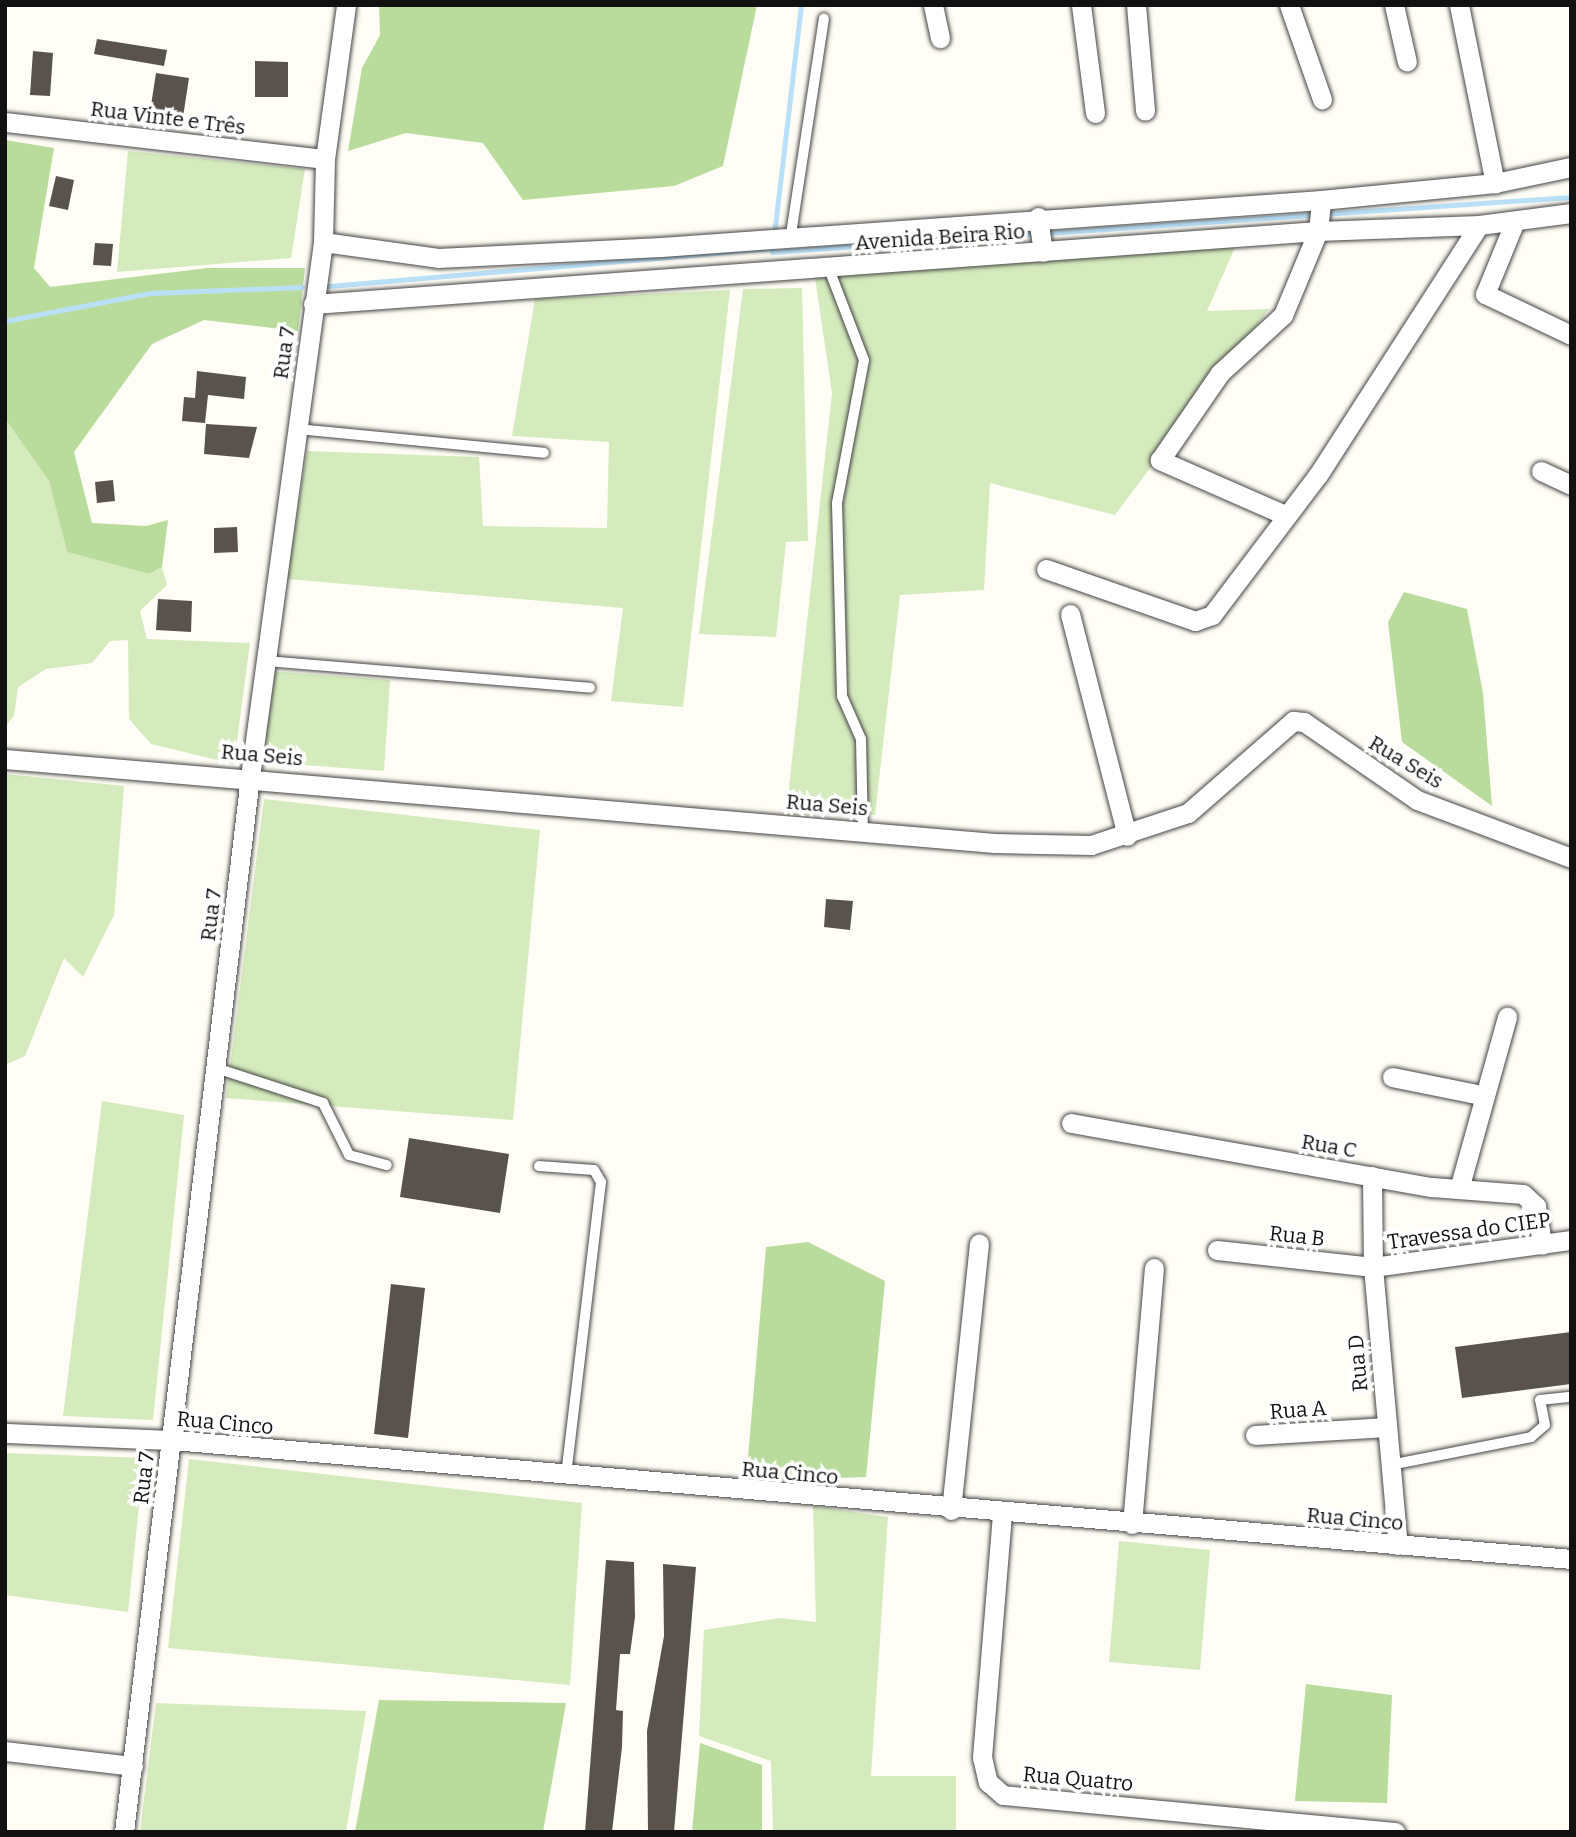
<!DOCTYPE html>
<html>
<head>
<meta charset="utf-8">
<style>
	body { margin:0 }
	#map { position:relative; width:1576px; height:1837px; overflow:hidden; background:#fffdf5; font-family:Bitter,serif }
	div>[style] { position:absolute }
	[style*='--x'] { left:calc(var(--x)*1px); top:calc(var(--y)*1px); width:calc(var(--w)*1px); rotate:calc(var(--a)*1deg) }
	.green>* { inset:0; background:#d5ebbd }
	.forest>* { inset:0; background:#b9dc9c }
	.stream>* { height:5px; margin:-2.5px; padding:0 2.5px; transform-origin:2.5px; border-radius:2.5px; background:#b9e0f7 }
	.building>* { inset:0; background:#5a524d }
	.roads { filter:drop-shadow(0 0 2px #444) drop-shadow(0 0 2px #444) }
	.lane>* { height:10px; margin:-5px; padding:0 5px; transform-origin:5px; border-radius:5px; background:#fff }
	.street>* { height:19px; margin:-9.5px; padding:0 9.5px; transform-origin:9.5px; border-radius:9.5px; background:#fff }
	span { translate:-50% -50%; white-space:nowrap; text-align:center; line-height:1.15; -webkit-text-stroke:7px #fff; paint-order:stroke }
	.street-label { font-size:21px; color:#111 }
	.frame { position:absolute; inset:0; border:7px solid #111; pointer-events:none }
</style>
</head>
<body>
<div id="map">
	<div class="green">
		<i style="clip-path:polygon(128px 151px,305px 169px,291px 258px,117px 272px)"></i>
		<i style="clip-path:polygon(1236px 245px,1207px 311px,1269px 309px,1115px 515px,990px 483px,984px 590px,900px 595px,875px 815px,786px 815px,832px 393px,815px 278px)"></i>
		<i style="clip-path:polygon(802px 288px,808px 541px,786px 542px,776px 637px,699px 634px,743px 289px)"></i>
		<i style="clip-path:polygon(730px 290px,683px 707px,611px 701px,623px 608px,287px 579px,307px 451px,479px 457px,483px 526px,607px 528px,609px 442px,512px 436px,535px 299px)"></i>
		<i style="clip-path:polygon(5px 419px,49px 481px,67px 552px,149px 574px,162px 567px,167px 585px,140px 611px,147px 639px,250px 643px,234px 764px,151px 744px,129px 719px,128px 640px,110px 641px,92px 663px,46px 669px,18px 687px,14px 716px,5px 727px)"></i>
		<i style="clip-path:polygon(270px 671px,390px 680px,384px 771px,264px 762px)"></i>
		<i style="clip-path:polygon(5px 774px,124px 786px,114px 915px,83px 977px,64px 958px,25px 1056px,5px 1065px)"></i>
		<i style="clip-path:polygon(264px 799px,540px 830px,513px 1120px,226px 1098px)"></i>
		<i style="clip-path:polygon(102px 1101px,184px 1115px,153px 1420px,63px 1416px)"></i>
		<i style="clip-path:polygon(5px 1453px,144px 1458px,128px 1612px,5px 1595px)"></i>
		<i style="clip-path:polygon(189px 1459px,582px 1503px,570px 1685px,168px 1648px)"></i>
		<i style="clip-path:polygon(813px 1506px,888px 1517px,871px 1776px,956px 1776px,956px 1832px,773px 1832px,771px 1761px,699px 1736px,704px 1630px,780px 1618px,816px 1622px)"></i>
		<i style="clip-path:polygon(1119px 1541px,1210px 1550px,1200px 1670px,1109px 1662px)"></i>
		<i style="clip-path:polygon(156px 1703px,366px 1711px,346px 1832px,140px 1832px)"></i>
	</div>
	<div class="forest">
		<i style="clip-path:polygon(379px 5px,757px 5px,723px 166px,674px 186px,523px 200px,483px 143px,406px 133px,348px 151px,362px 68px,380px 35px)"></i>
		<i style="clip-path:polygon(5px 140px,54px 148px,34px 268px,50px 287px,208px 268px,305px 268px,298px 331px,204px 320px,152px 344px,74px 452px,92px 523px,146px 526px,168px 520px,162px 567px,149px 574px,67px 552px,49px 481px,5px 419px)"></i>
		<i style="clip-path:polygon(1404px 592px,1467px 609px,1483px 693px,1492px 806px,1402px 742px,1388px 622px)"></i>
		<i style="clip-path:polygon(808px 1242px,885px 1281px,866px 1477px,746px 1481px,766px 1247px)"></i>
		<i style="clip-path:polygon(1306px 1684px,1392px 1695px,1387px 1803px,1295px 1801px)"></i>
		<i style="clip-path:polygon(379px 1700px,566px 1703px,543px 1832px,355px 1832px)"></i>
		<i style="clip-path:polygon(700px 1743px,762px 1765px,762px 1832px,692px 1832px)"></i>
	</div>
	<div class="stream">
		<i style="--x:774;--y:235;--w:232;--a:-83.3"></i>
		<i style="--x:772;--y:252;--w:801;--a:-3.94"></i>
		<i style="--x:329;--y:286;--w:445;--a:-4.9"></i>
		<i style="--x:5;--y:321;--w:149;--a:-10.9"></i>
		<i style="--x:151;--y:293;--w:151;--a:-2.3"></i>
	</div>
	<div class="building">
		<i style="clip-path:polygon(97px 39px,167px 50px,164px 66px,94px 54px)"></i>
		<i style="clip-path:polygon(33px 51px,53px 53px,50px 96px,30px 95px)"></i>
		<i style="clip-path:polygon(255px 61px,288px 62px,288px 97px,255px 97px)"></i>
		<i style="clip-path:polygon(156px 73px,189px 78px,183px 117px,150px 112px)"></i>
		<i style="clip-path:polygon(56px 176px,74px 180px,68px 210px,49px 206px)"></i>
		<i style="clip-path:polygon(95px 243px,113px 244px,111px 266px,93px 265px)"></i>
		<i style="clip-path:polygon(197px 371px,246px 377px,244px 399px,208px 395px,205px 423px,182px 421px,184px 397px,195px 398px)"></i>
		<i style="clip-path:polygon(206px 424px,257px 427px,249px 458px,204px 454px)"></i>
		<i style="clip-path:polygon(113px 480px,115px 501px,97px 503px,95px 482px)"></i>
		<i style="clip-path:polygon(237px 527px,238px 552px,214px 553px,214px 528px)"></i>
		<i style="clip-path:polygon(158px 599px,192px 601px,191px 632px,156px 630px)"></i>
		<i style="clip-path:polygon(826px 899px,853px 901px,850px 930px,824px 927px)"></i>
		<i style="clip-path:polygon(409px 1138px,509px 1154px,500px 1213px,400px 1197px)"></i>
		<i style="clip-path:polygon(391px 1284px,425px 1288px,408px 1438px,374px 1434px)"></i>
		<i style="clip-path:polygon(1571px 1332px,1571px 1384px,1462px 1398px,1455px 1347px)"></i>
		<i style="clip-path:polygon(606px 1560px,634px 1562px,635px 1617px,630px 1654px,620px 1654px,616px 1710px,623px 1711px,622px 1747px,612px 1832px,585px 1832px)"></i>
		<i style="clip-path:polygon(663px 1564px,696px 1567px,674px 1832px,648px 1832px,647px 1731px,664px 1636px)"></i>
	</div>
	<div class="roads">
		<div class="lane">
			<i style="--x:791;--y:234;--w:218;--a:-81.3"></i>
			<i style="--x:829;--y:269;--w:97;--a:69"></i>
			<i style="--x:864;--y:360;--w:146;--a:100.7"></i>
			<i style="--x:837;--y:503;--w:193;--a:88.5"></i>
			<i style="--x:842;--y:696;--w:47;--a:66.2"></i>
			<i style="--x:861;--y:739;--w:92;--a:88.8"></i>
			<i style="--x:297;--y:429;--w:248;--a:5.5"></i>
			<i style="--x:265;--y:661;--w:326;--a:4.7"></i>
			<i style="--x:216;--y:1068;--w:113;--a:18.1"></i>
			<i style="--x:323;--y:1103;--w:58;--a:63.4"></i>
			<i style="--x:349;--y:1155;--w:39;--a:15"></i>
			<i style="--x:539;--y:1166;--w:55;--a:4.2"></i>
			<i style="--x:594;--y:1170;--w:14;--a:60"></i>
			<i style="--x:601;--y:1182;--w:297;--a:96.8"></i>
			<i style="--x:1390;--y:1465;--w:144;--a:-11.2"></i>
			<i style="--x:1531;--y:1437;--w:18;--a:-41"></i>
			<i style="--x:1545;--y:1425;--w:25;--a:-101"></i>
			<i style="--x:1540;--y:1400;--w:31;--a:-6"></i>
		</div>
		<div class="street">
			<i style="--x:933;--y:5;--w:34;--a:78"></i>
			<i style="--x:1081;--y:5;--w:109;--a:82.6"></i>
			<i style="--x:1136;--y:5;--w:106;--a:85.1"></i>
			<i style="--x:1289;--y:5;--w:100;--a:70.7"></i>
			<i style="--x:1394;--y:5;--w:58;--a:77.2"></i>
			<i style="--x:1459;--y:5;--w:182;--a:78.6"></i>
			<i style="--x:5;--y:122;--w:322;--a:6.6"></i>
			<i style="--x:1038;--y:217;--w:35;--a:82"></i>
			<i style="--x:1515;--y:221;--w:79;--a:112.3"></i>
			<i style="--x:1485;--y:294;--w:95;--a:25.5"></i>
			<i style="--x:323;--y:242;--w:116;--a:7.9"></i>
			<i style="--x:438;--y:258;--w:223;--a:-2.8"></i>
			<i style="--x:661;--y:247;--w:662;--a:-4.07"></i>
			<i style="--x:1321;--y:200;--w:175;--a:-5.6"></i>
			<i style="--x:1495;--y:183;--w:78;--a:-11.9"></i>
			<i style="--x:313;--y:304;--w:1008;--a:-4.15"></i>
			<i style="--x:1318;--y:231;--w:161;--a:-2.1"></i>
			<i style="--x:1479;--y:225;--w:93;--a:-7.4"></i>
			<i style="--x:1541;--y:471;--w:33;--a:25"></i>
			<i style="--x:1285;--y:515;--w:137;--a:-156.3"></i>
			<i style="--x:1160;--y:460;--w:106;--a:-55.4"></i>
			<i style="--x:1220;--y:373;--w:86;--a:-42.6"></i>
			<i style="--x:1283;--y:315;--w:91;--a:-67.4"></i>
			<i style="--x:1318;--y:231;--w:31;--a:-84"></i>
			<i style="--x:1046;--y:569;--w:158;--a:19.2"></i>
			<i style="--x:1195;--y:621;--w:18;--a:-19"></i>
			<i style="--x:1212;--y:615;--w:176;--a:-52.9"></i>
			<i style="--x:1318;--y:475;--w:297;--a:-57.2"></i>
			<i style="--x:1070;--y:614;--w:229;--a:75.6"></i>
			<i style="--x:5;--y:759;--w:993;--a:4.85"></i>
			<i style="--x:994;--y:843;--w:97;--a:1.2"></i>
			<i style="--x:1091;--y:845;--w:102;--a:-18.3"></i>
			<i style="--x:1188;--y:813;--w:140;--a:-41.2"></i>
			<i style="--x:1293;--y:721;--w:11;--a:5"></i>
			<i style="--x:1304;--y:722;--w:137;--a:34.6"></i>
			<i style="--x:1417;--y:800;--w:165;--a:20.6"></i>
			<i style="--x:1392;--y:1077;--w:91;--a:11.4"></i>
			<i style="--x:1071;--y:1123;--w:367;--a:10.1"></i>
			<i style="--x:1432;--y:1187;--w:91;--a:4.4"></i>
			<i style="--x:1523;--y:1194;--w:18;--a:43"></i>
			<i style="--x:1536;--y:1206;--w:39;--a:81"></i>
			<i style="--x:1372;--y:1176;--w:91;--a:89.4"></i>
			<i style="--x:1373;--y:1267;--w:279;--a:84.9"></i>
			<i style="--x:1459;--y:1189;--w:179;--a:-74.4"></i>
			<i style="--x:1217;--y:1250;--w:157;--a:6.2"></i>
			<i style="--x:1373;--y:1267;--w:200;--a:-7.8"></i>
			<i style="--x:5;--y:1433;--w:167;--a:2.4"></i>
			<i style="--x:172;--y:1440;--w:1404;--a:4.86"></i>
			<i style="--x:1255;--y:1435;--w:131;--a:-3.5"></i>
			<i style="--x:951;--y:1510;--w:268;--a:-84"></i>
			<i style="--x:1002;--y:1514;--w:244;--a:94.7"></i>
			<i style="--x:982;--y:1757;--w:26;--a:77"></i>
			<i style="--x:988;--y:1782;--w:20;--a:41"></i>
			<i style="--x:1003;--y:1795;--w:394;--a:5.4"></i>
			<i style="--x:1132;--y:1524;--w:257;--a:-85.1"></i>
			<i style="--x:5;--y:1751;--w:129;--a:6.7"></i>
			<i style="--x:124;--y:1832;--w:1062;--a:-83.19"></i>
			<i style="--x:250;--y:777;--w:540;--a:-82.23"></i>
			<i style="--x:323;--y:242;--w:83;--a:-88.6"></i>
			<i style="--x:325;--y:159;--w:155;--a:-82.2"></i>
		</div>
	</div>
	<div class="street-label">
		<span style="left:168px;top:118px;rotate:7deg">Rua Vinte e Três</span>
		<span style="left:940px;top:237px;rotate:-4deg">Avenida Beira Rio</span>
		<span style="left:284px;top:353px;rotate:-82deg">Rua 7</span>
		<span style="left:262px;top:755px;rotate:5deg">Rua Seis</span>
		<span style="left:1406px;top:762px;rotate:31deg">Rua Seis</span>
		<span style="left:827px;top:805px;rotate:5deg">Rua Seis</span>
		<span style="left:211px;top:915px;rotate:-83deg">Rua 7</span>
		<span style="left:1329px;top:1146px;rotate:10deg">Rua C</span>
		<span style="left:1469px;top:1231px;rotate:-8deg">Travessa do CIEP</span>
		<span style="left:1297px;top:1236px;rotate:6deg">Rua B</span>
		<span style="left:1358px;top:1363px;rotate:-95deg">Rua D</span>
		<span style="left:1298px;top:1410px;rotate:-4deg">Rua A</span>
		<span style="left:225px;top:1423px;rotate:5deg">Rua Cinco</span>
		<span style="left:790px;top:1473px;rotate:5deg">Rua Cinco</span>
		<span style="left:144px;top:1478px;rotate:-83deg">Rua 7</span>
		<span style="left:1355px;top:1519px;rotate:5deg">Rua Cinco</span>
		<span style="left:1078px;top:1779px;rotate:5deg">Rua Quatro</span>
	</div>
	<div class="frame"></div>
</div>
</body>
</html>
